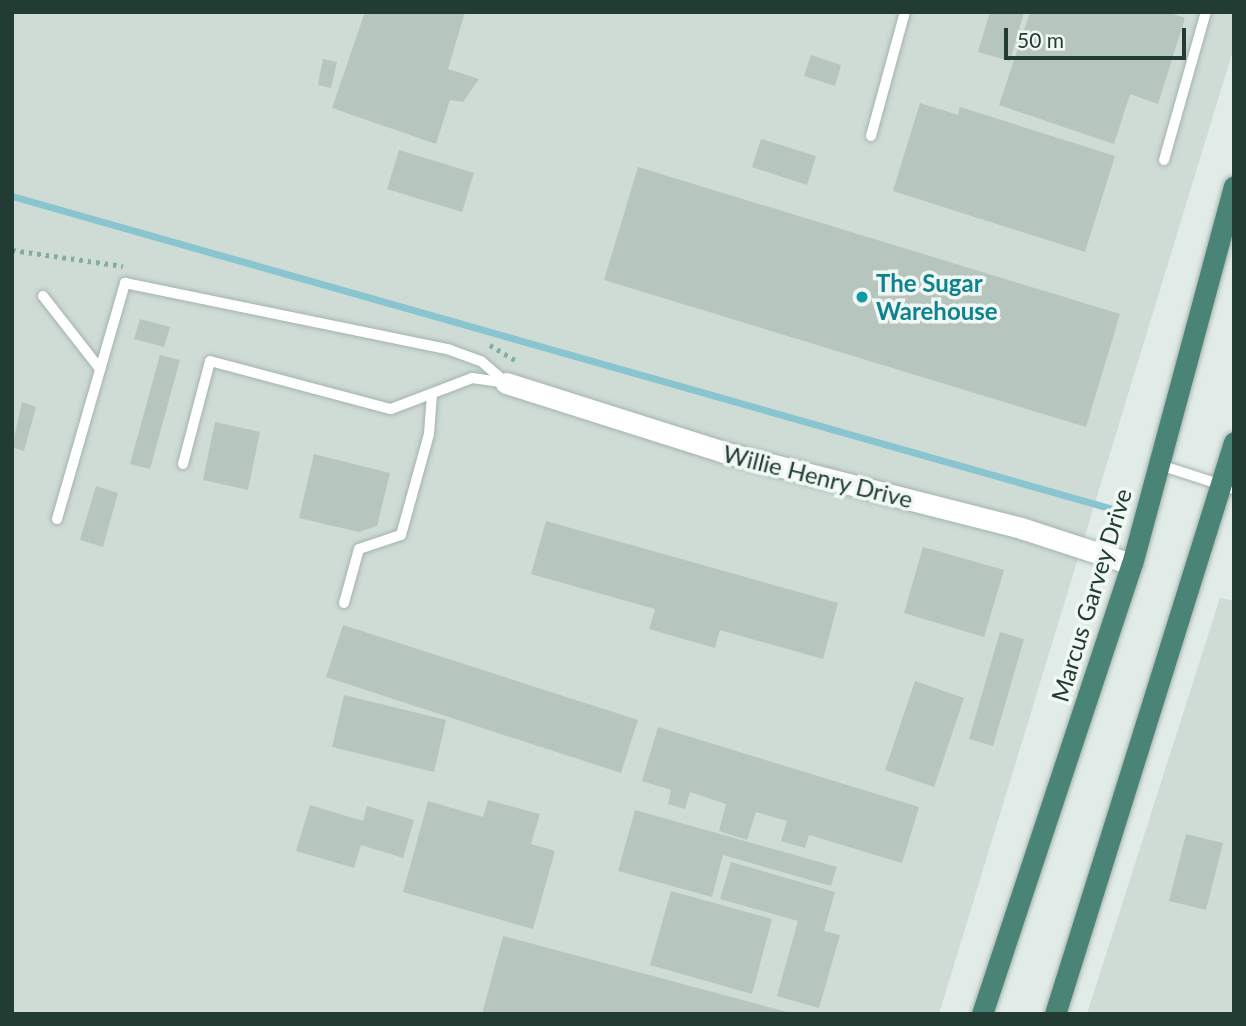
<!DOCTYPE html>
<html>
<head>
<meta charset="utf-8">
<style>
	body { margin:0 }
	#map { position:relative; width:1246px; height:1026px; overflow:hidden; background:#e1ebe7; font-family:Lato,sans-serif }
	div>[style] { position:absolute }
	[style*='--x'] { left:calc(var(--x)*1px); top:calc(var(--y)*1px); width:calc(var(--w)*1px); rotate:calc(var(--a)*1deg) }
	.built>* { inset:0; background:#cfdbd5 }
	.stream>* { height:7px; margin:-3.5px; padding:0 3.5px; transform-origin:3.5px; border-radius:3.5px; background:#89c5d0 }
	.building>* { inset:0; background:#b6c6bf }
	.path>* { height:4.5px; margin-top:-2.25px; transform-origin:0; background:repeating-linear-gradient(90deg,#82aea0 0 3.5px,transparent 0 8.5px) }
	.roads { filter:drop-shadow(0 0 2px #a4b3ae) drop-shadow(0 0 2px #a4b3ae) }
	.service>* { height:10px; margin:-5px; padding:0 5px; transform-origin:5px; border-radius:5px; background:#fff }
	.minor>* { height:21px; margin:-10.5px; padding:0 10.5px; transform-origin:10.5px; border-radius:10.5px; background:#fff }
	.trunk>* { height:21px; margin:-10.5px; padding:0 10.5px; transform-origin:10.5px; border-radius:10.5px; background:#4a8476 }
	.dots>* { width:19px; height:19px; translate:-50% -50%; box-sizing:border-box; border:4px solid #f1f8f4; border-radius:50% }
	span { translate:-50% -50%; white-space:nowrap; text-align:center; line-height:1.15; -webkit-text-stroke:7px #f1f8f4; paint-order:stroke }
	.culture-label { font-size:24px; color:#0d838f; font-weight:700 }
	.left { translate:0 -50%; text-align:left }
	.street-label { font-size:24px; color:#223c34 }
	.frame { position:absolute; inset:0; border:14px solid #223c34; pointer-events:none }
	.scale { position:absolute; left:1004px; top:28px; width:182px; height:32px; box-sizing:border-box; border:4px solid #223c34; border-top:0; padding-left:9px; font-size:21px; line-height:24px; white-space:nowrap; color:#223c34; -webkit-text-stroke:5px #f1f8f4; paint-order:stroke }
</style>
</head>
<body>
<div id="map">
	<div class="built">
		<i style="clip-path:polygon(12px 12px,1234px 12px,1234px 47px,939px 1014px,12px 1014px)"></i>
		<i style="clip-path:polygon(1220px 598px,1234px 601px,1234px 1014px,1087px 1014px)"></i>
	</div>
	<div class="stream">
		<i style="--x:12;--y:196;--w:1152;--a:15.87"></i>
	</div>
	<div class="building">
		<i style="clip-path:polygon(365px 12px,465px 12px,448px 69px,479px 79px,463px 102px,450px 100px,436px 144px,332px 108px)"></i>
		<i style="clip-path:polygon(990px 12px,1024px 12px,1010px 61px,978px 52px)"></i>
		<i style="clip-path:polygon(1030px 12px,1167px 12px,1185px 18px,1158px 104px,1130px 94px,1114px 144px,999px 105px)"></i>
		<i style="clip-path:polygon(811px 55px,841px 65px,835px 86px,804px 76px)"></i>
		<i style="clip-path:polygon(323px 59px,337px 62px,331px 88px,318px 85px)"></i>
		<i style="clip-path:polygon(920px 103px,958px 115px,960px 107px,1115px 156px,1085px 252px,893px 191px)"></i>
		<i style="clip-path:polygon(761px 139px,816px 156px,807px 185px,752px 167px)"></i>
		<i style="clip-path:polygon(399px 150px,474px 173px,462px 212px,387px 189px)"></i>
		<i style="clip-path:polygon(638px 167px,1120px 314px,1086px 427px,604px 280px)"></i>
		<i style="clip-path:polygon(140px 319px,170px 327px,164px 347px,134px 339px)"></i>
		<i style="clip-path:polygon(160px 355px,180px 360px,150px 469px,130px 464px)"></i>
		<i style="clip-path:polygon(22px 402px,36px 407px,24px 451px,12px 447px)"></i>
		<i style="clip-path:polygon(215px 422px,260px 432px,248px 490px,203px 480px)"></i>
		<i style="clip-path:polygon(314px 454px,390px 473px,377px 526px,359px 532px,299px 518px)"></i>
		<i style="clip-path:polygon(96px 486px,118px 493px,103px 547px,80px 540px)"></i>
		<i style="clip-path:polygon(546px 521px,838px 603px,823px 659px,720px 630px,715px 648px,649px 629px,655px 609px,531px 574px)"></i>
		<i style="clip-path:polygon(923px 547px,1004px 570px,984px 637px,904px 613px)"></i>
		<i style="clip-path:polygon(343px 625px,638px 720px,621px 773px,326px 677px)"></i>
		<i style="clip-path:polygon(1000px 632px,1024px 639px,993px 746px,969px 739px)"></i>
		<i style="clip-path:polygon(915px 681px,964px 698px,934px 787px,885px 770px)"></i>
		<i style="clip-path:polygon(344px 695px,446px 720px,434px 772px,332px 747px)"></i>
		<i style="clip-path:polygon(658px 727px,919px 807px,902px 863px,809px 835px,805px 848px,781px 841px,787px 821px,756px 812px,747px 840px,719px 831px,726px 804px,690px 792px,685px 809px,668px 804px,671px 790px,642px 781px)"></i>
		<i style="clip-path:polygon(488px 800px,540px 814px,531px 844px,555px 851px,533px 929px,403px 892px,428px 801px,483px 817px)"></i>
		<i style="clip-path:polygon(310px 805px,363px 821px,367px 806px,414px 820px,403px 858px,361px 845px,354px 868px,296px 851px)"></i>
		<i style="clip-path:polygon(635px 810px,837px 867px,831px 886px,723px 855px,712px 897px,618px 871px)"></i>
		<i style="clip-path:polygon(1186px 834px,1223px 843px,1206px 910px,1169px 901px)"></i>
		<i style="clip-path:polygon(731px 862px,835px 892px,824px 931px,840px 935px,819px 1008px,777px 996px,798px 921px,720px 899px)"></i>
		<i style="clip-path:polygon(671px 891px,772px 919px,752px 994px,650px 965px)"></i>
		<i style="clip-path:polygon(503px 936px,791px 1013px,791px 1014px,482px 1014px)"></i>
	</div>
	<div class="path">
		<i style="--x:12;--y:250;--w:112;--a:8.2"></i>
		<i style="--x:490;--y:345;--w:33;--a:31"></i>
	</div>
	<div class="roads">
		<div class="service">
			<i style="--x:871;--y:136;--w:129;--a:-74.7"></i>
			<i style="--x:1164;--y:160;--w:154;--a:-74.2"></i>
			<i style="--x:43;--y:296;--w:93;--a:52"></i>
			<i style="--x:183;--y:464;--w:106;--a:-75.3"></i>
			<i style="--x:210;--y:361;--w:187;--a:14.9"></i>
			<i style="--x:391;--y:409;--w:87;--a:-20.9"></i>
			<i style="--x:472;--y:378;--w:34;--a:8"></i>
			<i style="--x:1157;--y:464;--w:81;--a:18"></i>
			<i style="--x:57;--y:519;--w:246;--a:-73.9"></i>
			<i style="--x:125;--y:283;--w:332;--a:11.6"></i>
			<i style="--x:450;--y:350;--w:33;--a:20"></i>
			<i style="--x:481;--y:361;--w:33;--a:41"></i>
			<i style="--x:344;--y:603;--w:56;--a:-74.5"></i>
			<i style="--x:359;--y:549;--w:44;--a:-18.4"></i>
			<i style="--x:401;--y:535;--w:105;--a:-74.5"></i>
			<i style="--x:429;--y:434;--w:40;--a:-85.7"></i>
		</div>
		<div class="minor">
			<i style="--x:506;--y:383;--w:228;--a:17.6"></i>
			<i style="--x:723;--y:452;--w:308;--a:14.3"></i>
			<i style="--x:1021;--y:528;--w:117;--a:18"></i>
		</div>
		<div class="trunk">
			<i style="--x:982;--y:1014;--w:474;--a:-71.6"></i>
			<i style="--x:1132;--y:564;--w:391;--a:-74.9"></i>
			<i style="--x:1055;--y:1014;--w:599;--a:-72.62"></i>
		</div>
	</div>
	<div class="dots">
		<i style="left:862px;top:297px;background:#0f9aa8"></i>
	</div>
	<div class="culture-label">
		<span class="left" style="left:876px;top:297px">The Sugar<br>Warehouse</span>
	</div>
	<div class="street-label">
		<span style="left:818px;top:476px;rotate:14deg">Willie Henry Drive</span>
		<span style="left:1091px;top:595px;rotate:-73deg">Marcus Garvey Drive</span>
	</div>
	<div class="frame"></div>
	<div class="scale">50 m</div>
</div>
</body>
</html>
